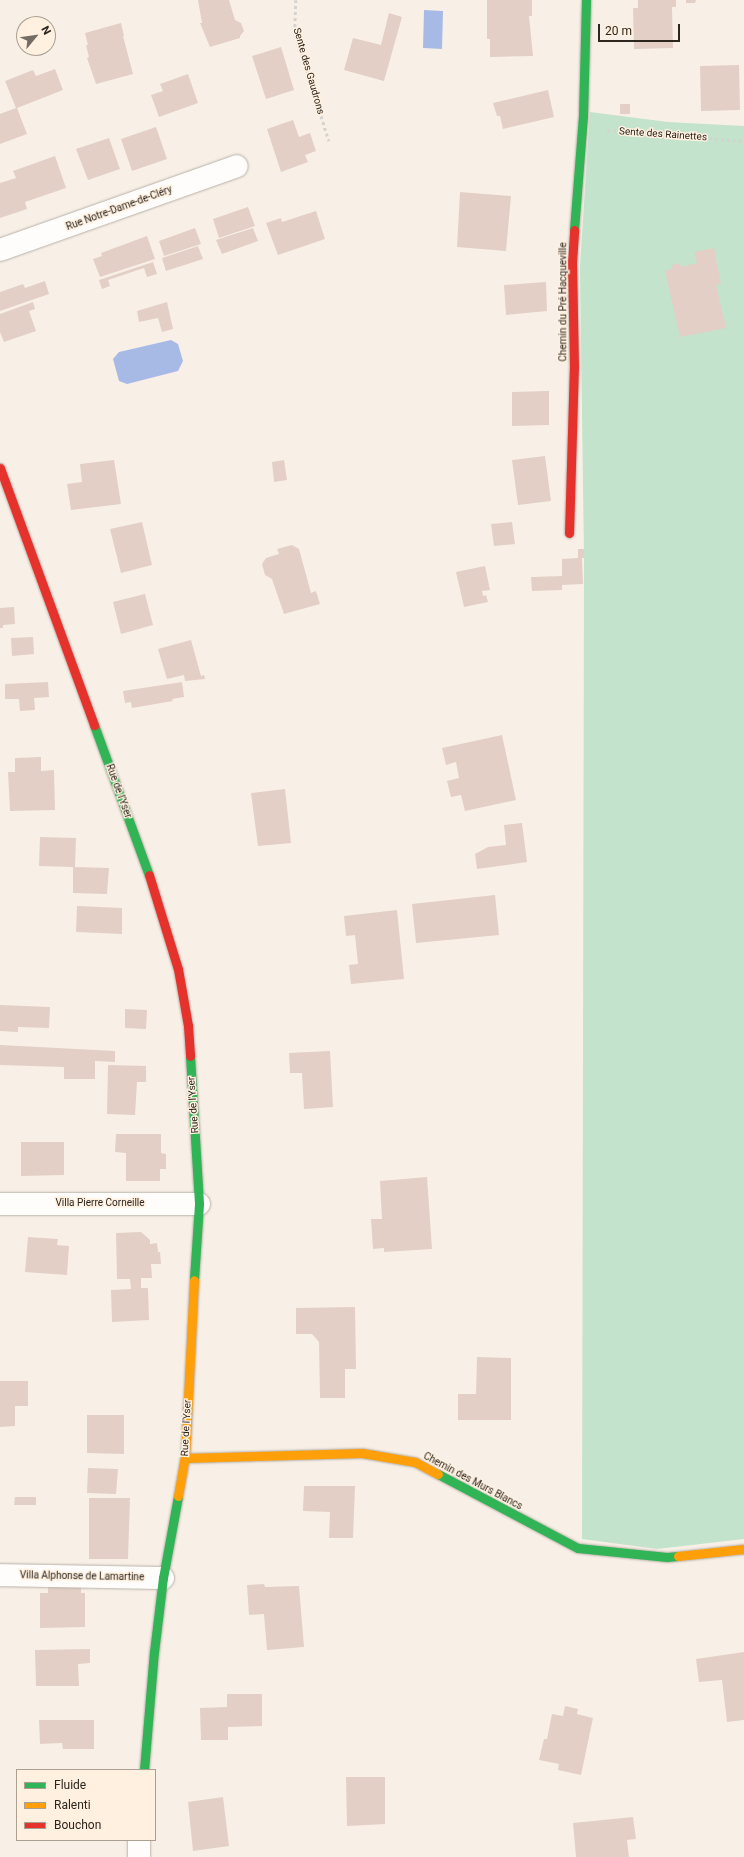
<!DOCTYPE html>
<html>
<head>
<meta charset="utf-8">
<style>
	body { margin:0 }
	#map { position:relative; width:744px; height:1857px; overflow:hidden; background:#f8f0e7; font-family:Roboto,sans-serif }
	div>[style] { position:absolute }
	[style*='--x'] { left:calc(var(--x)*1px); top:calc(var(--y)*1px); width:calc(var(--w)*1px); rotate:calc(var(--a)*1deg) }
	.green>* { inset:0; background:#c3e3cc }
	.water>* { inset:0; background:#a7bae6 }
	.building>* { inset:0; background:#e3cfc5 }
	.path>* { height:2.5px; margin-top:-1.25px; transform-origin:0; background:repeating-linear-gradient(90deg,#d5d3d0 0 3px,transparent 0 6px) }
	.roads { filter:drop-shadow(0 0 1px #b8b1a9) drop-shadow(0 0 1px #b8b1a9) }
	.street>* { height:22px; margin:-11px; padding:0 11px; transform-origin:11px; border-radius:11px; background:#fefdfb }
	.fast>* { height:9px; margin:-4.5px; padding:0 4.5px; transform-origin:4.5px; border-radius:4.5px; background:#30b455 }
	.slow>* { height:9px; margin:-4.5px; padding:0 4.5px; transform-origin:4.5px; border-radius:4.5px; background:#ff9f0a }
	.jam>* { height:9px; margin:-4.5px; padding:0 4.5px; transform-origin:4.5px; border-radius:4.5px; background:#e5322d }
	span { translate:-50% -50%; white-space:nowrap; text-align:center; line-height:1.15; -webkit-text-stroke:3px #fff0e0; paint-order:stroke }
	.street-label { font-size:10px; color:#2c261e }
	.legend { position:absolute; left:16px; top:1769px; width:140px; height:72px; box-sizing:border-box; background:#fff0e0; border:1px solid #ab9f92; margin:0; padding:5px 7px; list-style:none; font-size:12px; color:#2c261e }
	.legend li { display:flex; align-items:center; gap:8px; height:20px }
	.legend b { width:20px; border:1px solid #ab9f92 }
	.north { position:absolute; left:16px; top:16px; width:40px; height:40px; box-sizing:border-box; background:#fff0e0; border:1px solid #ab9f92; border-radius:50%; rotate:61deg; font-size:11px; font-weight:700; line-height:16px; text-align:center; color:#2c261e }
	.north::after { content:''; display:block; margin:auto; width:14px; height:18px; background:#736d64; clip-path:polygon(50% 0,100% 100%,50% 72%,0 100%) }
	.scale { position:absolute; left:598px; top:24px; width:82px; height:18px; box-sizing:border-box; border:2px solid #2c261e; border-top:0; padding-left:5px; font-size:12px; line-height:14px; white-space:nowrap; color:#2c261e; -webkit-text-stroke:3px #fff0e0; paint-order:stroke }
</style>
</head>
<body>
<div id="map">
	<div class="green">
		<i style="clip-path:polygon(590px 112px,668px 122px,744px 126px,744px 1539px,657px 1549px,582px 1539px,584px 558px,580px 266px)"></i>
	</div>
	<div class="water">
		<i style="clip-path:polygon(424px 10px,443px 11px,442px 49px,423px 48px)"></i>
		<i style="clip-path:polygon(171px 340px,178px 344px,183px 361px,178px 371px,127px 384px,119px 381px,113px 359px,119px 352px)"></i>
	</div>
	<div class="building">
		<i style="clip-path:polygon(198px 0,229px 0,235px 20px,241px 23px,244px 31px,240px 36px,240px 38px,210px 47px,200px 23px,202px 23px)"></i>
		<i style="clip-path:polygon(487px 0,532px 0,532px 16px,529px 16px,533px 56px,490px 57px,490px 39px,487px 39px)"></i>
		<i style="clip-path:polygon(638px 0,676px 0,676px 7px,672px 7px,673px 48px,634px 49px,633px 8px,638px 8px)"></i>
		<i style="clip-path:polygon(686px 0,696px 0,695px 3px,686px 3px)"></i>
		<i style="clip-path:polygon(389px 13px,402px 17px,384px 81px,344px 70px,353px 38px,381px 45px)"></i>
		<i style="clip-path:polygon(121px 23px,124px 36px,123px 36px,133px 74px,96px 84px,87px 58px,89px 57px,86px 45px,88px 45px,85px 33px)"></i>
		<i style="clip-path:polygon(281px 47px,294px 90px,266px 99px,252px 56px)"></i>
		<i style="clip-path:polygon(739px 65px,740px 110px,701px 111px,700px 66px)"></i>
		<i style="clip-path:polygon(55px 69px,63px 90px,17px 108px,27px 134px,0 144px,0 114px,16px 108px,5px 81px,33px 70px,36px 76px)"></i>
		<i style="clip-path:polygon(188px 74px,198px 103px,159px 117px,151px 95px,163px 91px,160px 84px)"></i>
		<i style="clip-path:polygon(548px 90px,554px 117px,503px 129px,500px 116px,497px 116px,493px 103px)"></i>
		<i style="clip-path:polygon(620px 104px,630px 104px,630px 114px,620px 114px)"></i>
		<i style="clip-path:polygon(293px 120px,299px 137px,310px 133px,316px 151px,305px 155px,308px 162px,281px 172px,267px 129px)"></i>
		<i style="clip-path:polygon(156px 127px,167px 159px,132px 171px,121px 139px)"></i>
		<i style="clip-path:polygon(109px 138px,120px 169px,88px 180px,76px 149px)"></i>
		<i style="clip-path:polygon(55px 156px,66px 188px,25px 202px,27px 209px,0 218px,0 183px,16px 178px,13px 171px)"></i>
		<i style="clip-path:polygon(460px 192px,511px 196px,506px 251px,457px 247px)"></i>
		<i style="clip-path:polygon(248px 207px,255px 226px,219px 238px,213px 219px)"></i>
		<i style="clip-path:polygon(316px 211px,325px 239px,278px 255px,266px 223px,281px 218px,282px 222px)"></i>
		<i style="clip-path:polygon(195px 228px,201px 244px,164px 256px,159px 241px)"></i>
		<i style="clip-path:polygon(253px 228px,258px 241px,222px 254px,216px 240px)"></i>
		<i style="clip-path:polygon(147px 236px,155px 259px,100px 277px,93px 259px,102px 256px,101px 253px)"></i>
		<i style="clip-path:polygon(198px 246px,203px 259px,166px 271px,162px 258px)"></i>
		<i style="clip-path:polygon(714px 248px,721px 284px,716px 285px,726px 328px,680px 337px,665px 271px,672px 269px,671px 265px,680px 263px,681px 267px,697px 263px,694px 252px)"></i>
		<i style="clip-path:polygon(153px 262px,157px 274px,147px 277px,144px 268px,108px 280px,110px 286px,102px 289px,99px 280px)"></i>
		<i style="clip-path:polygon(45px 281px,49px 294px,0 311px,0 292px,23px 284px,25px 288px)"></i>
		<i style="clip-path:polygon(546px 282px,547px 311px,506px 315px,504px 285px)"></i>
		<i style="clip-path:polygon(33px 302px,35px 309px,29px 311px,36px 331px,4px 342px,0 332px,0 314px)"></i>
		<i style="clip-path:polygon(167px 302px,173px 329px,162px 332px,158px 318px,139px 322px,137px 311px)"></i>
		<i style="clip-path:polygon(549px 391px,549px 425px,512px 426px,512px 392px)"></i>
		<i style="clip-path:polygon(545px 456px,551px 501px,518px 505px,512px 460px)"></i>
		<i style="clip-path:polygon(114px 460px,121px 504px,71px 510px,67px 484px,82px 482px,80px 464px)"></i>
		<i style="clip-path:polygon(284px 460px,287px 480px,274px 482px,272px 462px)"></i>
		<i style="clip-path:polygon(142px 522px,152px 565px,121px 573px,110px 529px)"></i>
		<i style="clip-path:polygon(512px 522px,515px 544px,494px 546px,491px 524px)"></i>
		<i style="clip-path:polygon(292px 545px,299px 549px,311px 593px,316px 591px,320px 604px,284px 614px,272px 579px,265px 575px,262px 564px,266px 558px,279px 554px,277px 549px)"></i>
		<i style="clip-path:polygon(578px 549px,584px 549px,584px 558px,582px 558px,583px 584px,562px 585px,562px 590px,532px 591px,531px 577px,562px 576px,562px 559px,578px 558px)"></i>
		<i style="clip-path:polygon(485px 566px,490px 590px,482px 591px,483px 596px,486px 595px,488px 602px,464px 607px,456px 572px)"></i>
		<i style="clip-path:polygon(145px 594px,153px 625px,121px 634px,113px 602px)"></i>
		<i style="clip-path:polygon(14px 607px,15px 624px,3px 625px,3px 628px,0 628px,0 608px)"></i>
		<i style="clip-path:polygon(33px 637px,34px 654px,12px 656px,11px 638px)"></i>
		<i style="clip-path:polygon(191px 640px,201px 676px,204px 675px,205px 679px,185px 681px,184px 675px,167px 679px,158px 649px)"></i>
		<i style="clip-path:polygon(48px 682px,49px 697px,34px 698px,35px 710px,20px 711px,19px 699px,5px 699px,5px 684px)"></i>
		<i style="clip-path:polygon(182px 682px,184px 697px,172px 699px,173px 701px,132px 708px,131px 702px,125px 703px,123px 691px)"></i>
		<i style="clip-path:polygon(502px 735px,516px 800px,465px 811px,461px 795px,451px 797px,447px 781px,459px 778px,456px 762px,446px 765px,442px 748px)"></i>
		<i style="clip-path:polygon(41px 757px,41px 771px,54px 770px,55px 810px,10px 811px,8px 772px,15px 772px,15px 758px)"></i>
		<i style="clip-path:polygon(285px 789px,291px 843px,258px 846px,251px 793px)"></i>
		<i style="clip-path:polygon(522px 823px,527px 862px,477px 869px,475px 854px,488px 847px,506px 845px,504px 825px)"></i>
		<i style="clip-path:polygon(40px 837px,76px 838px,75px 867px,109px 868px,107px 894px,73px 893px,73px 867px,39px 866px)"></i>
		<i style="clip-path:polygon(495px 895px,499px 935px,416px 943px,412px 904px)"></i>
		<i style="clip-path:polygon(77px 906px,122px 908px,122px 934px,76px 932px)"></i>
		<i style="clip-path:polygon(397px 910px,404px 979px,351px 984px,349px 965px,358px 964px,355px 935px,346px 936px,344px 916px)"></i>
		<i style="clip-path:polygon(0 1005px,50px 1007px,49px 1028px,18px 1027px,18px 1032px,0 1031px)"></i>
		<i style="clip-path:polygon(125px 1009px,147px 1010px,146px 1029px,125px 1028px)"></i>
		<i style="clip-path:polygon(0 1045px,115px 1051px,115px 1062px,95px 1061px,95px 1079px,64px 1079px,64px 1067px,0 1065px)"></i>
		<i style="clip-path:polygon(330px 1051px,333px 1107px,304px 1109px,302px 1073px,290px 1073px,289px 1053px)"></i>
		<i style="clip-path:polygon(108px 1065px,146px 1066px,146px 1082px,137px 1082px,135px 1115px,107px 1114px)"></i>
		<i style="clip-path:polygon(116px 1134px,161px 1134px,161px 1153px,166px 1154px,166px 1169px,160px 1169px,160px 1181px,126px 1181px,126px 1153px,115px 1152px)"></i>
		<i style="clip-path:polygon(21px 1142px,64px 1142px,64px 1175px,21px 1176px)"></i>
		<i style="clip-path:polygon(427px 1177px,432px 1249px,384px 1252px,384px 1248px,373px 1249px,371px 1219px,382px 1219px,380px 1181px)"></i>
		<i style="clip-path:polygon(141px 1232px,150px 1240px,150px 1244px,157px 1243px,158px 1252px,160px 1252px,161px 1264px,151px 1264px,152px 1278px,141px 1278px,141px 1288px,148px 1288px,149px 1320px,112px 1322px,111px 1290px,131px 1289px,130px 1279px,117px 1279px,116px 1233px)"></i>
		<i style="clip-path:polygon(28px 1237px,58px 1239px,57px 1245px,69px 1246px,67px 1275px,25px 1272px)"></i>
		<i style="clip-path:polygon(355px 1307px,356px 1369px,345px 1369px,345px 1398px,320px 1398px,319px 1342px,312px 1334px,296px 1334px,296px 1308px)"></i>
		<i style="clip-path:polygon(477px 1357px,511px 1358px,511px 1420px,458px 1420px,458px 1394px,476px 1394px)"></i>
		<i style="clip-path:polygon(0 1381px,28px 1381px,28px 1406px,15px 1406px,15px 1426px,0 1427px)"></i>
		<i style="clip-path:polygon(87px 1415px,124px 1415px,124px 1454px,87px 1453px)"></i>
		<i style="clip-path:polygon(88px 1468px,118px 1469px,116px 1494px,87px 1493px)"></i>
		<i style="clip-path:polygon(304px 1486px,355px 1486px,353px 1538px,329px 1538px,330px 1512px,303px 1511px)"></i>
		<i style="clip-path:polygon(15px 1497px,36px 1497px,36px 1505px,14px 1505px)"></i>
		<i style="clip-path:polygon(89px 1498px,130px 1498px,128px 1559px,89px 1559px)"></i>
		<i style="clip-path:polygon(264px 1584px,265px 1587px,299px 1586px,304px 1647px,267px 1650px,264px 1614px,249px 1615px,247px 1585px)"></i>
		<i style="clip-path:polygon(48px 1585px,81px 1586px,81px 1593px,85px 1593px,85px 1627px,40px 1628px,40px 1593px,48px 1593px)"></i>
		<i style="clip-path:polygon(90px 1649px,90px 1663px,78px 1664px,79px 1686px,36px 1686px,35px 1650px)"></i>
		<i style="clip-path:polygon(744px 1652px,744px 1720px,727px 1722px,722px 1680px,699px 1682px,696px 1659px)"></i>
		<i style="clip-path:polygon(227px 1694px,262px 1694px,262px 1726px,228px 1727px,228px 1740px,201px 1740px,200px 1708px,227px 1707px)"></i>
		<i style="clip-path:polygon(565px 1706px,578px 1709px,577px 1714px,593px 1718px,581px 1775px,558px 1770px,559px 1764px,539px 1760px,544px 1739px,547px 1739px,552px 1714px,563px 1716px)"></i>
		<i style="clip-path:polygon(39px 1720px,94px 1720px,94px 1749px,63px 1749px,62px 1743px,40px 1744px)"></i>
		<i style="clip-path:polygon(346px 1777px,385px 1777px,385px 1824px,347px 1826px)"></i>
		<i style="clip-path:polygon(223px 1797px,229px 1846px,193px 1851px,188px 1802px)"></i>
		<i style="clip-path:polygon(633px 1817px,636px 1839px,627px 1840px,629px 1857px,576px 1857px,573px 1823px)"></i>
	</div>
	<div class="path">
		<i style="--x:296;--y:0;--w:30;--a:92"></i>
		<i style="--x:295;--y:30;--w:116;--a:73"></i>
		<i style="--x:607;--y:130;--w:137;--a:4.6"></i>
	</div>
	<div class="roads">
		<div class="street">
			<i style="--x:0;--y:250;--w:251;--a:-19.5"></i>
			<i style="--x:0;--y:1204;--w:199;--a:0"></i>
			<i style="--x:0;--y:1575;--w:163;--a:1.1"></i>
			<i style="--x:139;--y:1857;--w:17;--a:-90"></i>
		</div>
		<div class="fast">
			<i style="--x:574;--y:230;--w:114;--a:-85.5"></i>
			<i style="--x:583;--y:116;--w:116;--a:-88.5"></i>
			<i style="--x:94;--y:725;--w:160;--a:69.9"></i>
			<i style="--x:190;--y:1056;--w:148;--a:86.5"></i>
			<i style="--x:199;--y:1204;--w:76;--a:93.8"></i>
			<i style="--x:438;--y:1474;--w:158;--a:27.9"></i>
			<i style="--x:578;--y:1548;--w:89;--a:5.8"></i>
			<i style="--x:667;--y:1557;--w:11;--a:-5"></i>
			<i style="--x:144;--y:1770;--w:118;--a:-85.2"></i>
			<i style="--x:154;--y:1652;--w:75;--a:-83.1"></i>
			<i style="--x:163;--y:1578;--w:83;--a:-79.6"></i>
		</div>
		<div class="slow">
			<i style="--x:185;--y:1458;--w:177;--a:-1.6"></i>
			<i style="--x:362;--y:1453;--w:54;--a:9.6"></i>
			<i style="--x:415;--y:1462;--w:26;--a:28"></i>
			<i style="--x:178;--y:1496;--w:39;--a:-80"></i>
			<i style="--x:185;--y:1458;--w:178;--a:-87.1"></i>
			<i style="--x:678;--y:1556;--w:66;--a:-6.1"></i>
		</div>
		<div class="jam">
			<i style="--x:0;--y:468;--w:274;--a:69.9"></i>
			<i style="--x:569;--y:533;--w:166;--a:-88.3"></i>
			<i style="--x:574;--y:367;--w:105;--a:-91.1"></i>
			<i style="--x:572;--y:262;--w:32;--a:-86"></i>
			<i style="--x:149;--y:875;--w:98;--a:72.9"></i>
			<i style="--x:178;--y:969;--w:58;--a:80"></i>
			<i style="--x:188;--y:1026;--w:30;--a:86"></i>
		</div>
	</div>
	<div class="street-label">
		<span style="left:309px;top:71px;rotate:74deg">Sente des Gaudrons</span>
		<span style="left:663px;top:134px;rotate:4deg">Sente des Rainettes</span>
		<span style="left:119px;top:208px;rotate:-20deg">Rue Notre-Dame-de-Cléry</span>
		<span style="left:563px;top:302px;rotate:-90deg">Chemin du Pré Hacqueville</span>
		<span style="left:119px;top:791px;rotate:70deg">Rue de l'Yser</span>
		<span style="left:193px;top:1105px;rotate:-94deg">Rue de l'Yser</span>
		<span style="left:100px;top:1203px">Villa Pierre Corneille</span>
		<span style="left:186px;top:1428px;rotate:-87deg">Rue de l'Yser</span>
		<span style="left:473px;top:1481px;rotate:28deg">Chemin des Murs Blancs</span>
		<span style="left:82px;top:1576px;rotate:1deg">Villa Alphonse de Lamartine</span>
	</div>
	<ul class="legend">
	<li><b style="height:5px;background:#30b455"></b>Fluide</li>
	<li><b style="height:5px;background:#ff9f0a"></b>Ralenti</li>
	<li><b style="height:5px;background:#e5322d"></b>Bouchon</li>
	</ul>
	<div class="north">N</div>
	<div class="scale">20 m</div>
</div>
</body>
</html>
